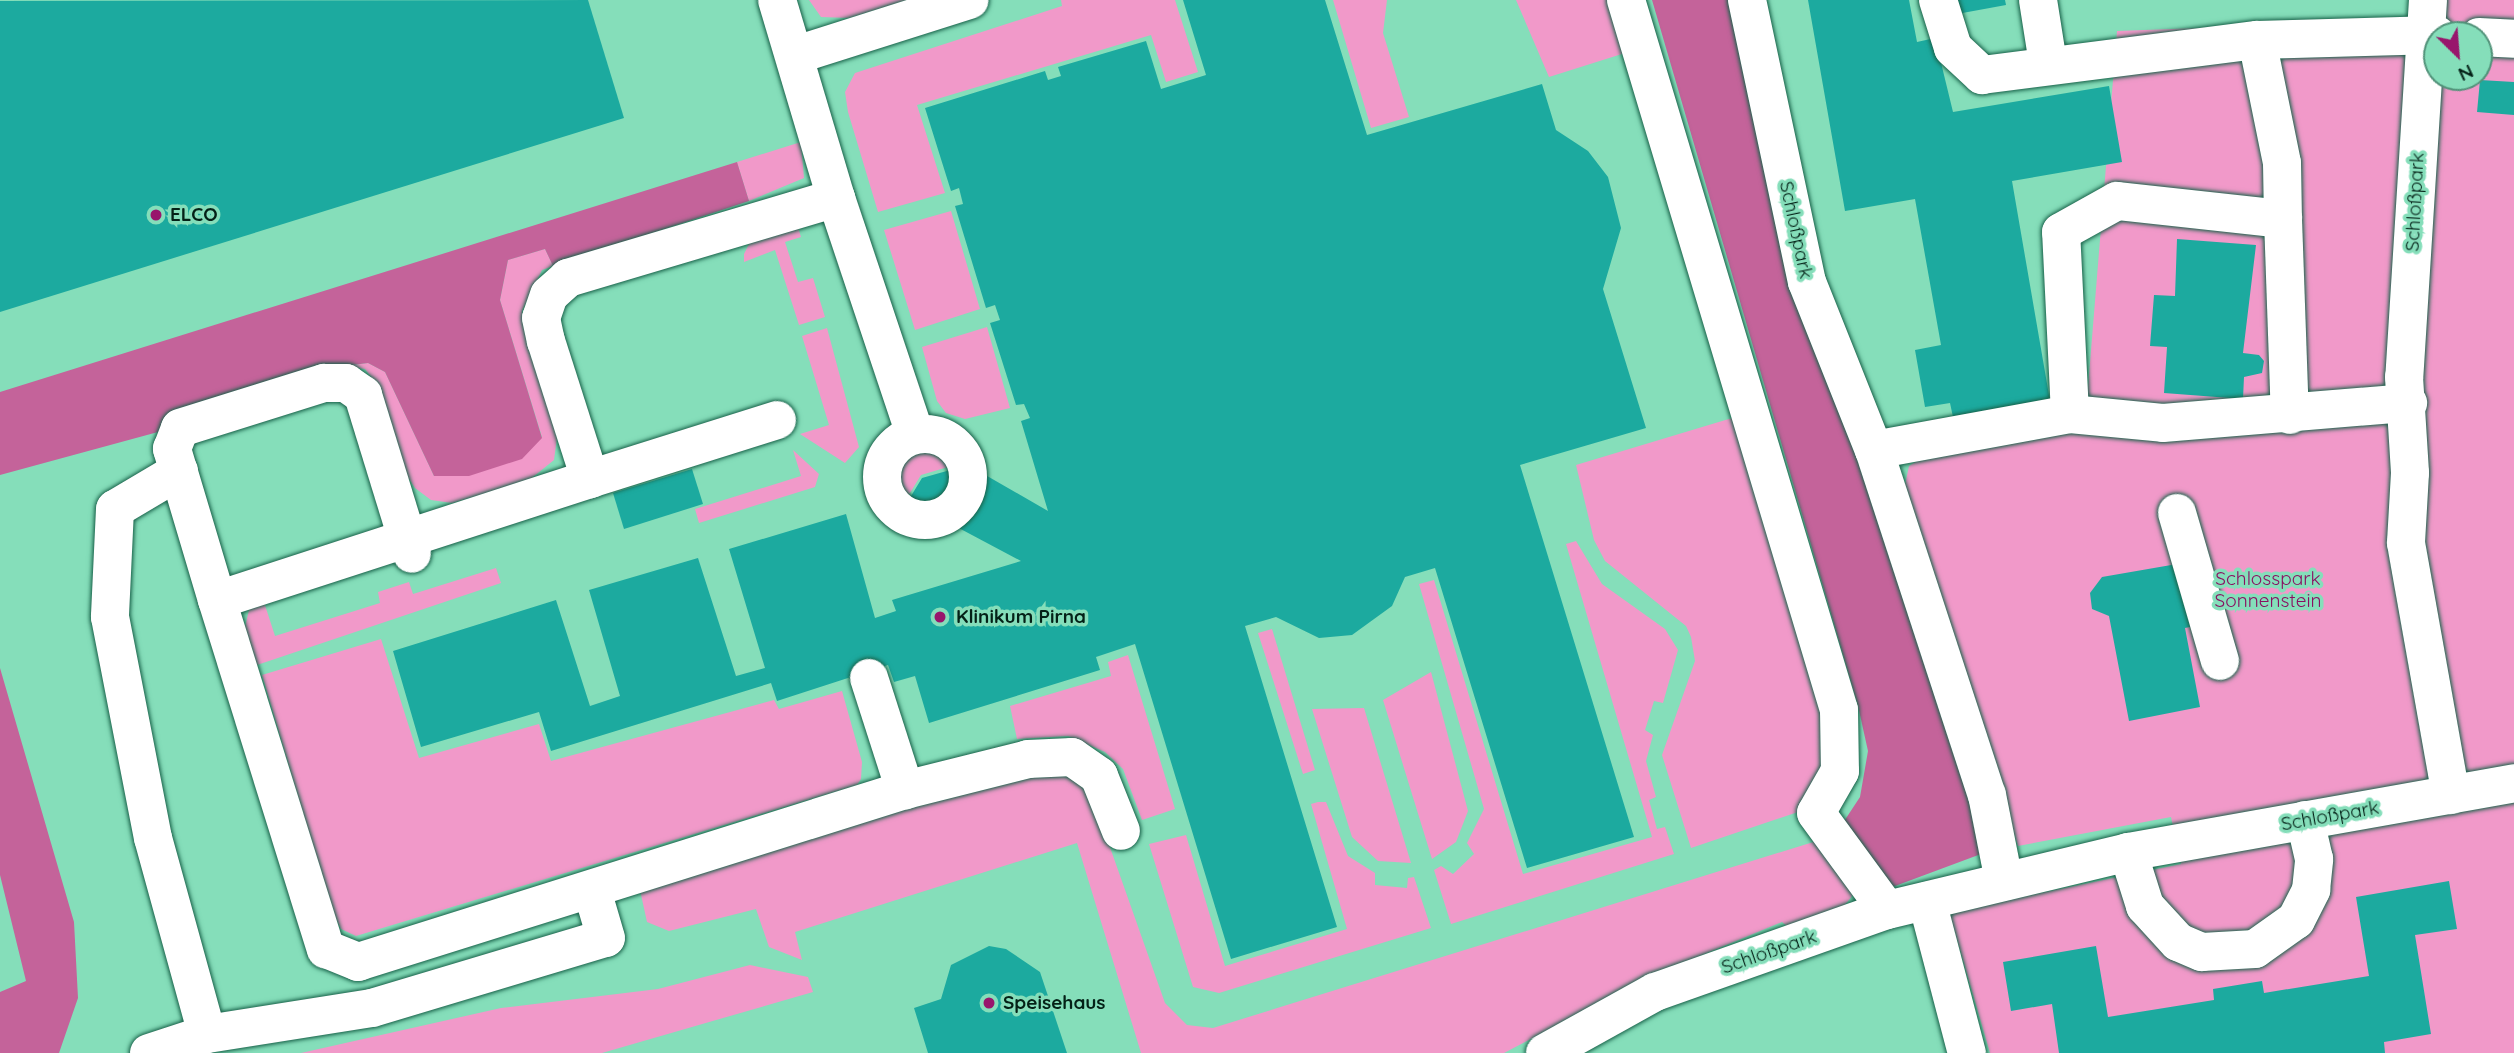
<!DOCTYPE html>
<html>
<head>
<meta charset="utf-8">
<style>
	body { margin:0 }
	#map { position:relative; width:2514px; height:1053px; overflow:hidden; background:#85deba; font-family:Quicksand,sans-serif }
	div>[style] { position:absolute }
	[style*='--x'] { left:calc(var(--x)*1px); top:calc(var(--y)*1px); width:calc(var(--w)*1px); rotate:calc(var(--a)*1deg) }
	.green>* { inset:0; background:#f199c9 }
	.forest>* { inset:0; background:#c4639a }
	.building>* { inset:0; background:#1caa9f }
	.roads { filter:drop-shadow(0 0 2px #186149) drop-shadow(0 0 2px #186149) }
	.minor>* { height:38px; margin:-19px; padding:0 19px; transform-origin:19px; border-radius:19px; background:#fff }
	.minor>.ring { margin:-19px; padding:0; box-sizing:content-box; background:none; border:38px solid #fff; border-radius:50% }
	.dots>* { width:19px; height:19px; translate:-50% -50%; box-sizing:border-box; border:4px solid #85deba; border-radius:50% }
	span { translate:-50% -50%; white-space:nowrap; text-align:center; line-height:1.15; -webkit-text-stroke:7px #85deba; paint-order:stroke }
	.street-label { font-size:19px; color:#042117 }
	.poi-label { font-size:19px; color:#042117; font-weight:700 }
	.left { translate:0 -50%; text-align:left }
	.park-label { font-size:19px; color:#8a0f61 }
	.north { position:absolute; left:2423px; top:21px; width:70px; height:70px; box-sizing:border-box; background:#85deba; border:2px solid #519279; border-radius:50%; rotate:155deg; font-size:19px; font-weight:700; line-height:28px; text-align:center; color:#042117 }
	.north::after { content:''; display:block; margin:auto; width:24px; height:32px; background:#98166c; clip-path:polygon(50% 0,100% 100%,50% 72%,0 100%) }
</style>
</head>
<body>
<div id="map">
	<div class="green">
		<i style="clip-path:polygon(809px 0,908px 0,849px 18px,821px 17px)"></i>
		<i style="clip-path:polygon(1061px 0,1175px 0,1198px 72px,1166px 82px,1151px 35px,917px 105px,945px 193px,878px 212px,848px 112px,845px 92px,855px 73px,1062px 6px)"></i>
		<i style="clip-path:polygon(1333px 0,1387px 0,1383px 33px,1409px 117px,1371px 128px)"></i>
		<i style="clip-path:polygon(1516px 0,1610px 0,1625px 53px,1549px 77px)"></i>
		<i style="clip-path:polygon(evenodd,2442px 0,2514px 0,2514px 1053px,1990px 1053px,1949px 912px,2181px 864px,2171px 817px,2018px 846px,1903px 494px,1909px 466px,1933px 451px,2085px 424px,2117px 31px,2439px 19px,2442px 0,2437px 35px,2479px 35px,2479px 77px,2437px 77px,2437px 35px)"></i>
		<i style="clip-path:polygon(801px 142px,804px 178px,749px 201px,737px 162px)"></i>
		<i style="clip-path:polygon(951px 211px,980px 309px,915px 330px,884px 230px)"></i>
		<i style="clip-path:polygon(797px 224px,801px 237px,785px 242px,798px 282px,813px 278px,825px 317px,799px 325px,775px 250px,744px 262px,744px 254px,751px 240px)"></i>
		<i style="clip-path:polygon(545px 249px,553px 266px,542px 270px,522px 311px,557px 438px,554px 460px,528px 481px,452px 503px,431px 500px,415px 488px,402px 468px,378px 386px,365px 369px,344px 366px,368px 363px,385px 372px,434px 476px,542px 437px,500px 300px,508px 260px)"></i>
		<i style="clip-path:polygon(987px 327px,1010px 408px,965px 419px,946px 413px,937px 401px,922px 347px)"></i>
		<i style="clip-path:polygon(827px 328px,859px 447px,845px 463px,800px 434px,829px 425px,802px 336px)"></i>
		<i style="clip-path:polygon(1742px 415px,1839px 745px,1798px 812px,1691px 848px,1662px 755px,1695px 661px,1691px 637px,1686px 626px,1605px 561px,1594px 540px,1576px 465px)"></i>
		<i style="clip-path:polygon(922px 449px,938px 454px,948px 467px,921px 475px,907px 498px,896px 484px,896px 468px,906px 454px)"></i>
		<i style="clip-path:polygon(793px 450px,819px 474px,815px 487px,699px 523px,695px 509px,801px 476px)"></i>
		<i style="clip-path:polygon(1576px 541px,1602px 584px,1665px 629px,1678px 650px,1663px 703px,1654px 701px,1645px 730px,1653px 735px,1646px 761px,1656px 797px,1649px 800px,1657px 829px,1665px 827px,1674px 854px,1451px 924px,1434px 870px,1441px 866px,1453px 874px,1474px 854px,1467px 843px,1484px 809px,1419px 584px,1434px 580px,1523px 874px,1652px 837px,1566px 544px)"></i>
		<i style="clip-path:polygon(496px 568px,501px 583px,257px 665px,245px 627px,249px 610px,263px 599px,275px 636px,380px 603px,378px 592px,409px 582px,413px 594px)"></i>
		<i style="clip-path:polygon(1272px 629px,1315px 770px,1303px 774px,1258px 633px)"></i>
		<i style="clip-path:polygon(381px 639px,419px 758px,539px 724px,551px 761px,774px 700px,779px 709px,842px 691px,862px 762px,861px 779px,857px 785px,356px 936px,341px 929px,332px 911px,262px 675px)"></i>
		<i style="clip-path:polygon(1128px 655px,1175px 809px,1142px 820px,1123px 769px,1105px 752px,1068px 736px,1017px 739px,1010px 706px,1111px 676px,1108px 662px)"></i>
		<i style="clip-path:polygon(1431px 672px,1468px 811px,1456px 842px,1432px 859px,1383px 700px)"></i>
		<i style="clip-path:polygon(1364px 708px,1411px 863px,1378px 861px,1352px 837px,1312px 709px)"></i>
		<i style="clip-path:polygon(1033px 770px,1063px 771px,1088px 785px,1165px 1003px,1187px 1025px,1213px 1028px,1823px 839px,1857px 890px,1844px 906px,1794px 932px,1782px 922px,1654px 975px,1504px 1053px,1141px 1053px,1077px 843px,795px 932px,802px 960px,769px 947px,756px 909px,669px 931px,647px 922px,640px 890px)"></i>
		<i style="clip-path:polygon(1318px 802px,1326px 802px,1348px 856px,1375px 873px,1375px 885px,1407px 888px,1408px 878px,1414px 877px,1431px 928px,1219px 993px,1193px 987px,1149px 844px,1186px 835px,1225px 966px,1347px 929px,1311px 804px)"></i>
		<i style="clip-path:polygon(750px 965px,808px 977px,813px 992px,602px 1053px,301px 1053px,501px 1008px,658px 989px)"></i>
	</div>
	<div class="forest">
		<i style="clip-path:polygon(1652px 0,1739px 0,1974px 796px,1981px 854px,1879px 892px,1835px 835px,1860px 797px,1868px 751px,1858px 706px)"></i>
		<i style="clip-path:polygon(737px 162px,749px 201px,553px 266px,545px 249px,508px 260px,500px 300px,542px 438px,522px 459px,469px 476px,434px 476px,385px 372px,368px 363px,320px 369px,170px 412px,158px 432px,0 475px,0 392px)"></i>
		<i style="clip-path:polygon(0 668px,74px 922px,78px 998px,59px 1053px,0 1053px,0 992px,26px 981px,0 875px)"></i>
	</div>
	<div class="building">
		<i style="clip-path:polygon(588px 0,624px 118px,0 312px,0 1px)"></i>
		<i style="clip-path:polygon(1183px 0,1325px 0,1367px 135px,1542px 84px,1556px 130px,1588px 151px,1608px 177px,1621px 228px,1603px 289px,1646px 428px,1520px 465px,1634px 837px,1527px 868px,1435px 568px,1405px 577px,1392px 606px,1352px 635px,1319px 638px,1276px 617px,1245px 626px,1337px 927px,1231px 959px,1135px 644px,1096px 657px,1100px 670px,929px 723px,915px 676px,894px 682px,888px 665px,777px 701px,771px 683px,551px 751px,539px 712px,421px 747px,393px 651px,556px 600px,590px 706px,620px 696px,589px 590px,698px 558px,736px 676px,765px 668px,729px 549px,846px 514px,875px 618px,896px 611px,892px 600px,1021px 561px,908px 501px,922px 478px,968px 465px,1048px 511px,1021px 421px,1030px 418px,1024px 404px,1016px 405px,990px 323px,1000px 320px,995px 305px,986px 308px,955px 206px,963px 204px,959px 188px,951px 191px,925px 108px,1045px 71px,1048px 80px,1061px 76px,1058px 67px,1146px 41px,1161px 89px,1206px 75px)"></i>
		<i style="clip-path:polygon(1808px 0,1909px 0,1917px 42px,1935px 38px,1953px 112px,2109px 86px,2122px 162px,2012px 181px,2050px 401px,1953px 417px,1950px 403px,1925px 407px,1915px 350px,1941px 345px,1915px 199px,1845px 211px)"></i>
		<i style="clip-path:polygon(1955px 0,2005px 0,2006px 5px,1957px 14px)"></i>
		<i style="clip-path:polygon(2480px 80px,2514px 82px,2514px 115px,2477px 112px)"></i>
		<i style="clip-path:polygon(2177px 239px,2256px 245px,2243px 353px,2259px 355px,2264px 361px,2262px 373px,2244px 377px,2243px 399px,2164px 393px,2167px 347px,2150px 346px,2154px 295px,2175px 296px)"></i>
		<i style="clip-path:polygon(692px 469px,703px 504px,624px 529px,613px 493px)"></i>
		<i style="clip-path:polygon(2177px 564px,2195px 626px,2185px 628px,2200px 707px,2129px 721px,2109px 616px,2092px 609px,2090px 593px,2102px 577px)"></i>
		<i style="clip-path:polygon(2449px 881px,2457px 929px,2415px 935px,2431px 1034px,2384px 1042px,2385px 1053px,2059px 1053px,2052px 1004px,2011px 1011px,2003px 962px,2096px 946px,2108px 1017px,2214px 1000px,2213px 989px,2262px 981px,2264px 993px,2369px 976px,2356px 897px)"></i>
		<i style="clip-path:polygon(989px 946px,1006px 949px,1040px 972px,1067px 1053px,928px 1053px,914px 1008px,941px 999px,951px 965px)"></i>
	</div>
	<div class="roads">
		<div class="minor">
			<i style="--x:777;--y:0;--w:207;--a:73.4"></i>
			<i style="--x:836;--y:198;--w:249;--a:71.5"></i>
			<i style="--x:1626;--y:0;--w:741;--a:73.3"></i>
			<i style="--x:1839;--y:710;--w:61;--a:89.1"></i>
			<i style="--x:1840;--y:771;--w:48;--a:119.7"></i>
			<i style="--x:1816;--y:813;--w:120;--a:53.8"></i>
			<i style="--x:1747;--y:0;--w:288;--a:78"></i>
			<i style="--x:1807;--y:282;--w:181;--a:68.3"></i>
			<i style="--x:1874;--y:450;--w:363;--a:71.9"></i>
			<i style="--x:1987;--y:795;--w:88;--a:78.8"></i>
			<i style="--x:1938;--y:0;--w:50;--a:72.6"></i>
			<i style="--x:1953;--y:48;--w:40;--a:43"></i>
			<i style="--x:1982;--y:75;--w:277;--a:-7.3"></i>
			<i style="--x:2257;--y:40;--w:180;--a:-1.6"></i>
			<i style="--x:2038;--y:0;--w:64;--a:81"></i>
			<i style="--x:2428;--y:0;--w:378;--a:93.6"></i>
			<i style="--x:2404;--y:377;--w:96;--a:86.4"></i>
			<i style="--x:2410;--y:473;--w:70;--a:93.3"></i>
			<i style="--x:2406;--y:543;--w:256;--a:79.9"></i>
			<i style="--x:2479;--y:37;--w:35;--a:3"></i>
			<i style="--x:2257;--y:40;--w:126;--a:78.5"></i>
			<i style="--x:2282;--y:163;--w:56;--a:89"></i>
			<i style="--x:796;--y:55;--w:182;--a:-17.6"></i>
			<i style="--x:836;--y:198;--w:280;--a:163.4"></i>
			<i style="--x:568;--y:278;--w:25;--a:138"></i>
			<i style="--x:549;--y:295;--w:24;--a:109"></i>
			<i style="--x:541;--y:318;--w:24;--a:78"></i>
			<i style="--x:546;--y:341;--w:145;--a:72.3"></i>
			<i style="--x:590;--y:479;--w:392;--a:162"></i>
			<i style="--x:217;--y:600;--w:366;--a:72.7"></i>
			<i style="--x:326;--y:949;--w:35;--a:22"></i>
			<i style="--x:358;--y:962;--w:573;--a:-17.46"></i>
			<i style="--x:905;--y:790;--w:127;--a:-14.1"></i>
			<i style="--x:1028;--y:759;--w:44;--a:-2.6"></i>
			<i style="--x:1072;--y:757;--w:33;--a:35"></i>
			<i style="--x:1099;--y:776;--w:59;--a:68.2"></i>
			<i style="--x:2070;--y:414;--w:182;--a:-92.8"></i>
			<i style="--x:2061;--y:232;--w:64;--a:-29"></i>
			<i style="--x:2117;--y:201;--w:167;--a:6.2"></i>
			<i style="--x:2283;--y:219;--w:196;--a:88"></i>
			<i class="ring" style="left:882px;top:434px;width:48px;height:48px"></i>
			<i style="--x:1874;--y:450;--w:199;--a:-10.4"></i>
			<i style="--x:2070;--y:414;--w:93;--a:5.5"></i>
			<i style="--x:2163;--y:423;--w:246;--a:-4.7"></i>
			<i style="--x:179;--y:471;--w:74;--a:149.3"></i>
			<i style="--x:115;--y:509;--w:108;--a:92.7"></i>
			<i style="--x:110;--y:617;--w:225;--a:79"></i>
			<i style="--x:153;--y:838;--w:203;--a:74.6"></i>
			<i style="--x:590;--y:479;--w:196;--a:-17.5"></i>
			<i style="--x:2177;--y:513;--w:154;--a:73.8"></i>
			<i style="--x:217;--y:600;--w:158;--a:-106.6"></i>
			<i style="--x:172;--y:449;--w:22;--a:-69"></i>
			<i style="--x:180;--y:428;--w:151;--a:-17.4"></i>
			<i style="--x:324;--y:383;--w:22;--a:0"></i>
			<i style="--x:346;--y:383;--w:21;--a:35"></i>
			<i style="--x:363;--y:395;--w:166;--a:72.9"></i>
			<i style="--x:869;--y:678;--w:118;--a:72.2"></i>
			<i style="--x:2128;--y:852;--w:57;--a:72.5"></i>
			<i style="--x:2145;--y:906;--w:49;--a:47.5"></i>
			<i style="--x:2178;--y:942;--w:26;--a:23"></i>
			<i style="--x:2202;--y:952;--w:53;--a:-3.2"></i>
			<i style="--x:2255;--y:949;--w:50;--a:-35.3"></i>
			<i style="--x:2296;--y:920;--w:34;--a:-63"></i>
			<i style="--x:2311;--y:890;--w:31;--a:-84"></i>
			<i style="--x:2314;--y:859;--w:40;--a:-103"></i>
			<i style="--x:1927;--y:901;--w:157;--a:75.3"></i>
			<i style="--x:149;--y:1053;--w:61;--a:-18.1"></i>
			<i style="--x:207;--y:1034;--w:167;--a:-9"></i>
			<i style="--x:372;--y:1008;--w:244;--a:-16.7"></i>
			<i style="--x:606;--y:938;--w:50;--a:-106.3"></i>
			<i style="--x:1545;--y:1053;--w:126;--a:-29"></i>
			<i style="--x:1655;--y:992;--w:246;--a:-19.5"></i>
			<i style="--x:1887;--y:910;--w:248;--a:-13.5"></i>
			<i style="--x:2128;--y:852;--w:392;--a:-10.1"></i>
		</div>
	</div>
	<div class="dots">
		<i style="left:156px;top:215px;background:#98166c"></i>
		<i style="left:940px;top:617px;background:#98166c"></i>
		<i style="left:989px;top:1003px;background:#98166c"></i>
	</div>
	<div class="street-label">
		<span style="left:2415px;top:202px;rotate:-87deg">Schloßpark</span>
		<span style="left:1796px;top:230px;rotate:78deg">Schloßpark</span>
		<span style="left:2330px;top:816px;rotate:-10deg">Schloßpark</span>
		<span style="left:1769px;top:952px;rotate:-19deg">Schloßpark</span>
	</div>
	<div class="poi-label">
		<span class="left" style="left:170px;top:215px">ELCO</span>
		<span class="left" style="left:956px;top:617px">Klinikum Pirna</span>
		<span class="left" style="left:1003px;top:1003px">Speisehaus</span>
	</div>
	<div class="park-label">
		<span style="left:2268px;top:590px">Schlosspark<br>Sonnenstein</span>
	</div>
	<div class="north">N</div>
</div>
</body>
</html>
